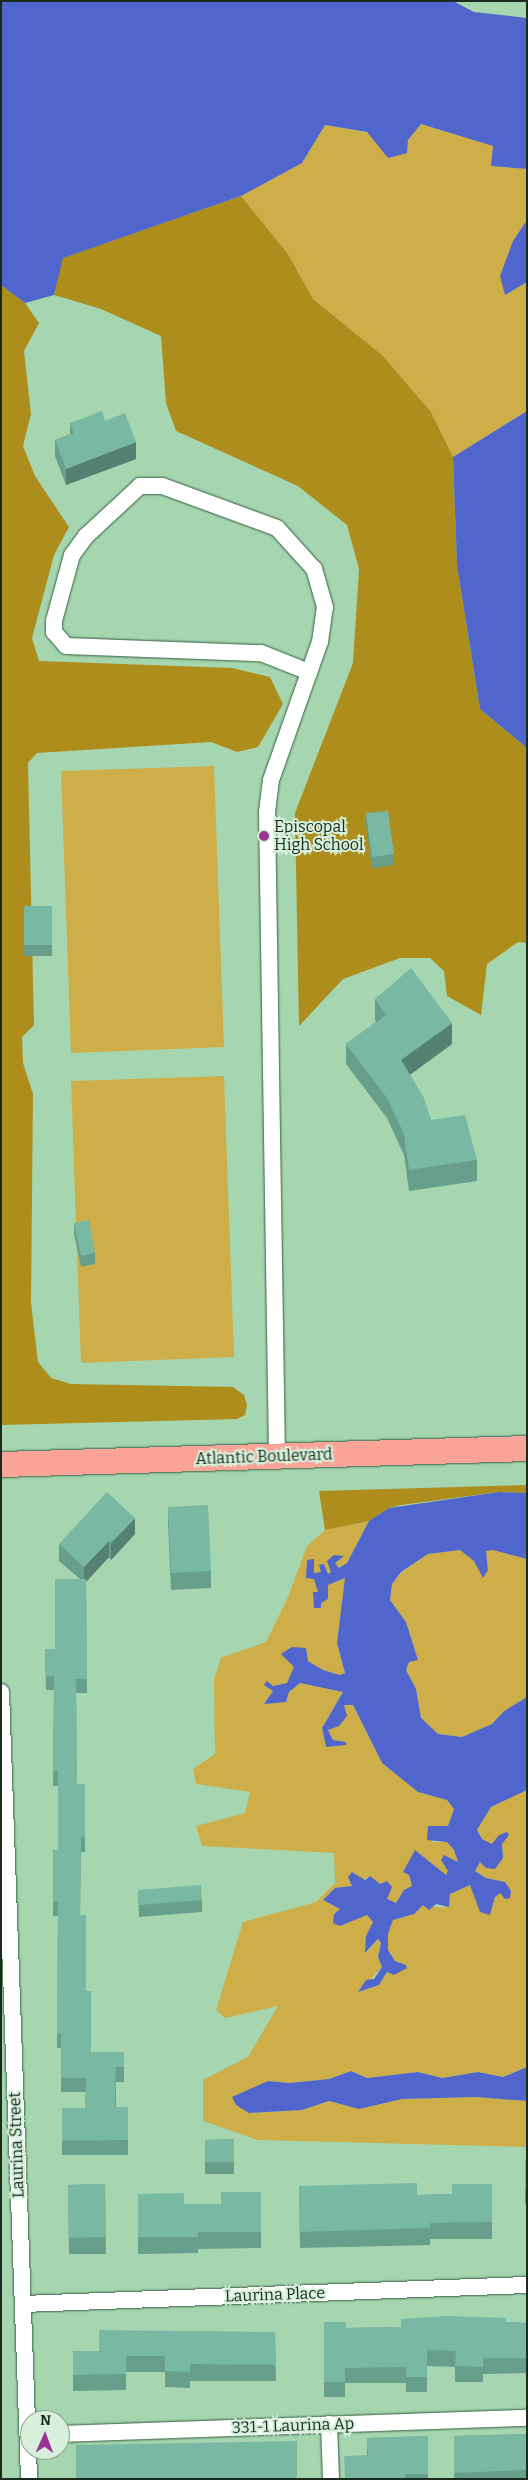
<!DOCTYPE html>
<html>
<head>
<meta charset="utf-8">
<style>
	body { margin:0 }
	#map { position:relative; width:528px; height:2480px; overflow:hidden; background:#a6d6b0; font-family:Bitter,serif }
	div>[style] { position:absolute }
	[style*='--x'] { left:calc(var(--x)*1px); top:calc(var(--y)*1px); width:calc(var(--w)*1px); rotate:calc(var(--a)*1deg) }
	.green>* { inset:0; background:#ceae49 }
	.forest>* { inset:0; background:#ad8d1c }
	.water>* { inset:0; background:#5166cc }
	.roads { filter:drop-shadow(0 0 1px #346040) drop-shadow(0 0 1px #346040) }
	.street>* { height:16px; margin:-8px; padding:0 8px; transform-origin:8px; border-radius:8px; background:#fff }
	.primary>* { height:25px; margin:-12.5px; padding:0 12.5px; transform-origin:12.5px; border-radius:12.5px; background:#f9a496 }
	.wall>* { inset:0; background:#689e8c }
	.shaded-wall>* { inset:0; background:#558172 }
	.building>* { inset:0; background:#79b8a3 }
	.dots>* { width:14px; height:14px; translate:-50% -50%; box-sizing:border-box; border:2px solid #d7f0dc; border-radius:50% }
	span { translate:-50% -50%; white-space:nowrap; text-align:center; line-height:1.15; -webkit-text-stroke:4px #d7f0dc; paint-order:stroke }
	.poi-label { font-size:16px; color:#182b1d }
	.left { translate:0 -50%; text-align:left }
	.street-label { font-size:16px; color:#182b1d }
	.frame { position:absolute; inset:0; border:2px solid #182b1d; pointer-events:none }
	.north { position:absolute; left:20px; top:2410px; width:50px; height:50px; box-sizing:border-box; background:#d7f0dc; border:1px solid #8ba190; border-radius:50%; rotate:2deg; font-size:14px; font-weight:700; line-height:20px; text-align:center; color:#182b1d }
	.north::after { content:''; display:block; margin:auto; width:18px; height:22px; background:#9d3394; clip-path:polygon(50% 0,100% 100%,50% 72%,0 100%) }
</style>
</head>
<body>
<div id="map">
	<div class="green">
		<i style="clip-path:polygon(421px 124px,494px 146px,491px 166px,527px 169px,527px 220px,513px 241px,505px 295px,527px 282px,527px 411px,453px 457px,431px 412px,383px 356px,313px 299px,288px 254px,241px 196px,302px 163px,325px 125px,408px 140px)"></i>
		<i style="clip-path:polygon(214px 766px,224px 1047px,71px 1053px,61px 771px)"></i>
		<i style="clip-path:polygon(224px 1076px,234px 1357px,81px 1363px,71px 1081px)"></i>
		<i style="clip-path:polygon(369px 1521px,347px 1563px,339px 1568px,335px 1563px,341px 1558px,334px 1555px,331px 1572px,328px 1574px,324px 1564px,321px 1573px,314px 1573px,321px 1603px,327px 1585px,346px 1578px,337px 1643px,345px 1673px,341px 1675px,323px 1670px,308px 1661px,295px 1667px,287px 1684px,273px 1686px,267px 1681px,273px 1691px,264px 1703px,286px 1702px,289px 1692px,300px 1683px,343px 1692px,322px 1728px,326px 1747px,346px 1742px,333px 1740px,328px 1730px,346px 1715px,344px 1705px,353px 1705px,382px 1763px,418px 1792px,447px 1800px,454px 1809px,448px 1826px,428px 1826px,432px 1842px,447px 1842px,454px 1850px,458px 1862px,446px 1875px,415px 1850px,409px 1875px,412px 1886px,404px 1890px,396px 1903px,387px 1899px,380px 1885px,370px 1876px,323px 1900px,341px 1909px,367px 1915px,373px 1922px,366px 1936px,366px 1953px,379px 1939px,381px 1943px,378px 1957px,382px 1967px,359px 1992px,379px 1985px,387px 1972px,406px 1965px,395px 1961px,388px 1950px,388px 1934px,393px 1920px,414px 1914px,423px 1905px,444px 1908px,450px 1894px,470px 1885px,490px 1914px,495px 1897px,500px 1893px,505px 1882px,486px 1878px,475px 1871px,480px 1862px,503px 1858px,502px 1844px,492px 1845px,482px 1839px,477px 1830px,491px 1807px,527px 1790px,527px 2067px,503px 2077px,478px 2072px,442px 2078px,418px 2072px,367px 2078px,351px 2071px,329px 2079px,289px 2083px,268px 2081px,249px 2113px,302px 2110px,329px 2101px,359px 2109px,402px 2099px,476px 2097px,527px 2101px,526px 2147px,258px 2140px,203px 2121px,203px 2080px,248px 2057px,278px 2006px,225px 2018px,216px 2010px,243px 1922px,316px 1902px,335px 1883px,334px 1853px,202px 1846px,196px 1826px,245px 1813px,250px 1792px,196px 1784px,193px 1769px,215px 1754px,214px 1679px,221px 1658px,266px 1642px,288px 1597px,307px 1546px,325px 1530px)"></i>
		<i style="clip-path:polygon(493px 1549px,527px 1559px,527px 1697px,504px 1711px,492px 1724px,462px 1737px,438px 1734px,421px 1719px,416px 1689px,406px 1670px,409px 1662px,418px 1660px,406px 1622px,390px 1600px,392px 1584px,402px 1572px,428px 1554px,460px 1550px,488px 1570px,486px 1551px)"></i>
	</div>
	<div class="forest">
		<i style="clip-path:polygon(241px 196px,288px 254px,313px 299px,383px 356px,431px 412px,453px 457px,457px 565px,480px 709px,527px 748px,527px 943px,518px 942px,487px 964px,481px 1015px,447px 996px,444px 971px,430px 958px,400px 958px,343px 979px,299px 1026px,295px 813px,353px 663px,359px 569px,347px 525px,298px 486px,176px 431px,166px 403px,161px 336px,101px 309px,54px 295px,62px 258px)"></i>
		<i style="clip-path:polygon(1px 285px,25px 303px,39px 323px,24px 351px,31px 414px,23px 446px,35px 476px,69px 527px,54px 555px,32px 638px,39px 661px,232px 668px,270px 677px,283px 704px,258px 747px,237px 752px,211px 742px,37px 753px,28px 763px,34px 1025px,22px 1037px,23px 1063px,33px 1094px,31px 1303px,38px 1362px,51px 1378px,71px 1384px,233px 1387px,244px 1395px,247px 1405px,245px 1415px,237px 1419px,1px 1425px)"></i>
		<i style="clip-path:polygon(527px 1485px,527px 1493px,499px 1492px,401px 1505px,389px 1508px,369px 1521px,325px 1530px,319px 1491px)"></i>
	</div>
	<div class="water">
		<i style="clip-path:polygon(1px 1px,453px 1px,474px 12px,527px 18px,527px 169px,491px 166px,493px 146px,421px 124px,408px 140px,407px 153px,388px 158px,367px 132px,325px 125px,302px 163px,241px 196px,63px 258px,54px 295px,25px 303px,1px 285px)"></i>
		<i style="clip-path:polygon(527px 220px,527px 282px,505px 295px,500px 276px,513px 241px)"></i>
		<i style="clip-path:polygon(527px 411px,526px 593px,527px 748px,480px 709px,457px 565px,453px 457px)"></i>
		<i style="clip-path:polygon(499px 1492px,527px 1493px,527px 1559px,493px 1550px,486px 1551px,488px 1570px,483px 1578px,474px 1561px,460px 1550px,428px 1554px,401px 1572px,392px 1584px,390px 1600px,406px 1622px,418px 1660px,409px 1662px,406px 1670px,416px 1689px,421px 1718px,438px 1734px,462px 1737px,492px 1724px,504px 1711px,527px 1697px,527px 1790px,491px 1807px,477px 1830px,482px 1839px,492px 1844px,499px 1835px,507px 1832px,509px 1835px,502px 1844px,503px 1858px,495px 1869px,486px 1868px,480px 1862px,475px 1871px,486px 1878px,505px 1882px,511px 1891px,510px 1898px,505px 1899px,500px 1893px,495px 1897px,490px 1915px,480px 1912px,470px 1885px,450px 1894px,449px 1907px,436px 1904px,429px 1910px,423px 1905px,414px 1914px,393px 1920px,388px 1934px,388px 1950px,395px 1961px,406px 1965px,407px 1968px,394px 1975px,387px 1972px,379px 1985px,358px 1992px,366px 1980px,374px 1979px,382px 1967px,378px 1957px,381px 1943px,378px 1939px,365px 1953px,366px 1936px,373px 1922px,367px 1915px,340px 1926px,333px 1923px,334px 1914px,340px 1909px,323px 1900px,335px 1888px,352px 1886px,348px 1877px,352px 1872px,365px 1880px,370px 1876px,380px 1884px,387px 1881px,392px 1887px,387px 1899px,396px 1903px,404px 1890px,412px 1886px,409px 1875px,403px 1872px,415px 1850px,446px 1875px,448px 1871px,441px 1860px,444px 1855px,458px 1862px,454px 1850px,447px 1842px,427px 1840px,428px 1826px,448px 1826px,454px 1809px,447px 1800px,418px 1792px,382px 1763px,353px 1705px,344px 1705px,347px 1716px,339px 1726px,328px 1730px,333px 1740px,346px 1742px,346px 1745px,326px 1747px,322px 1728px,343px 1692px,300px 1683px,289px 1692px,286px 1702px,264px 1704px,273px 1691px,264px 1685px,267px 1681px,273px 1686px,287px 1683px,294px 1667px,281px 1654px,292px 1647px,306px 1648px,308px 1661px,323px 1670px,340px 1675px,345px 1673px,337px 1643px,345px 1578px,328px 1585px,328px 1599px,321px 1603px,321px 1608px,314px 1608px,313px 1592px,318px 1592px,314px 1579px,306px 1578px,307px 1560px,314px 1559px,314px 1573px,321px 1572px,319px 1565px,324px 1564px,328px 1574px,331px 1572px,327px 1561px,334px 1555px,344px 1556px,335px 1563px,339px 1568px,347px 1563px,369px 1521px,389px 1508px)"></i>
		<i style="clip-path:polygon(527px 2067px,527px 2101px,476px 2097px,402px 2099px,359px 2109px,329px 2101px,302px 2110px,249px 2113px,236px 2105px,232px 2097px,268px 2081px,289px 2083px,329px 2079px,351px 2071px,367px 2078px,418px 2072px,442px 2078px,478px 2072px,503px 2077px)"></i>
	</div>
	<div class="roads">
		<div class="street">
			<i style="--x:277;--y:1456;--w:644;--a:-90.89"></i>
			<i style="--x:267;--y:812;--w:32;--a:-83"></i>
			<i style="--x:271;--y:780;--w:146;--a:-70.5"></i>
			<i style="--x:320;--y:642;--w:35;--a:-82"></i>
			<i style="--x:325;--y:607;--w:40;--a:-106"></i>
			<i style="--x:314;--y:569;--w:55;--a:-132.1"></i>
			<i style="--x:277;--y:528;--w:122;--a:-159.9"></i>
			<i style="--x:162;--y:486;--w:22;--a:180"></i>
			<i style="--x:140;--y:486;--w:74;--a:137.2"></i>
			<i style="--x:86;--y:536;--w:24;--a:126"></i>
			<i style="--x:72;--y:555;--w:68;--a:105.3"></i>
			<i style="--x:54;--y:621;--w:11;--a:90"></i>
			<i style="--x:54;--y:632;--w:18;--a:49"></i>
			<i style="--x:66;--y:646;--w:195;--a:2.1"></i>
			<i style="--x:261;--y:653;--w:52;--a:21.6"></i>
			<i style="--x:1;--y:1692;--w:787;--a:87.96"></i>
			<i style="--x:23;--y:2304;--w:504;--a:-2.16"></i>
			<i style="--x:329;--y:2424;--w:55;--a:87.9"></i>
			<i style="--x:60;--y:2434;--w:467;--a:-2"></i>
		</div>
		<div class="primary">
			<i style="--x:1;--y:1464;--w:526;--a:-1.74"></i>
		</div>
	</div>
	<div class="wall">
		<i style="clip-path:polygon(105px 421px,136px 459px,66px 485px,55px 456px,55px 440px,70px 434px,70px 423px)"></i>
		<i style="clip-path:polygon(366px 813px,394px 854px,394px 865px,372px 868px,366px 825px)"></i>
		<i style="clip-path:polygon(24px 906px,52px 906px,52px 956px,24px 956px)"></i>
		<i style="clip-path:polygon(375px 999px,452px 1044px,410px 1075px,431px 1120px,477px 1160px,477px 1181px,409px 1191px,404px 1155px,387px 1118px,346px 1064px,346px 1044px,376px 1022px,375px 1020px)"></i>
		<i style="clip-path:polygon(74px 1223px,95px 1253px,95px 1264px,81px 1267px,74px 1234px)"></i>
		<i style="clip-path:polygon(168px 1507px,211px 1571px,211px 1588px,171px 1590px,168px 1524px)"></i>
		<i style="clip-path:polygon(135px 1534px,111px 1560px,109px 1557px,86px 1582px,87px 1693px,76px 1693px,77px 1784px,85px 1784px,85px 1852px,81px 1852px,80px 1915px,91px 2052px,124px 2052px,124px 2082px,116px 2082px,116px 2107px,128px 2107px,128px 2155px,62px 2155px,62px 2108px,85px 2108px,86px 2092px,61px 2092px,61px 2048px,57px 2048px,58px 1916px,53px 1916px,53px 1850px,58px 1850px,58px 1786px,53px 1786px,54px 1690px,46px 1690px,45px 1649px,55px 1649px,80px 1579px,59px 1561px,59px 1544px)"></i>
		<i style="clip-path:polygon(138px 1890px,202px 1900px,202px 1912px,139px 1917px)"></i>
		<i style="clip-path:polygon(234px 2139px,234px 2174px,205px 2174px,205px 2140px)"></i>
		<i style="clip-path:polygon(525px 2159px,527px 2159px,527px 2204px,525px 2204px)"></i>
		<i style="clip-path:polygon(105px 2184px,106px 2254px,69px 2254px,68px 2185px)"></i>
		<i style="clip-path:polygon(492px 2184px,492px 2239px,430px 2239px,430px 2245px,300px 2248px,299px 2186px,417px 2195px,452px 2194px)"></i>
		<i style="clip-path:polygon(261px 2192px,261px 2248px,198px 2249px,198px 2253px,138px 2254px,138px 2194px,184px 2204px,221px 2204px)"></i>
		<i style="clip-path:polygon(324px 2322px,346px 2328px,401px 2327px,506px 2322px,527px 2323px,527px 2373px,483px 2374px,483px 2382px,455px 2382px,455px 2367px,427px 2366px,427px 2392px,406px 2392px,406px 2383px,345px 2383px,345px 2397px,324px 2397px)"></i>
		<i style="clip-path:polygon(275px 2332px,276px 2381px,190px 2381px,190px 2388px,165px 2387px,165px 2372px,126px 2372px,126px 2390px,73px 2391px,73px 2351px,99px 2351px)"></i>
		<i style="clip-path:polygon(527px 2434px,527px 2479px,454px 2479px,454px 2436px)"></i>
		<i style="clip-path:polygon(428px 2436px,428px 2479px,344px 2479px,367px 2455px,367px 2438px)"></i>
	</div>
	<div class="shaded-wall">
		<i style="clip-path:polygon(136px 442px,136px 459px,66px 485px,66px 469px)"></i>
		<i style="clip-path:polygon(452px 1023px,452px 1044px,401px 1081px,401px 1060px)"></i>
		<i style="clip-path:polygon(135px 1518px,135px 1534px,111px 1560px,111px 1543px)"></i>
		<i style="clip-path:polygon(109px 1541px,109px 1557px,84px 1584px,84px 1567px)"></i>
	</div>
	<div class="building">
		<i style="clip-path:polygon(102px 411px,105px 421px,125px 413px,136px 442px,66px 469px,55px 440px,74px 433px,70px 423px)"></i>
		<i style="clip-path:polygon(388px 811px,394px 854px,372px 857px,366px 813px)"></i>
		<i style="clip-path:polygon(24px 906px,52px 906px,52px 945px,24px 945px)"></i>
		<i style="clip-path:polygon(411px 968px,452px 1023px,401px 1060px,424px 1098px,431px 1120px,465px 1115px,477px 1160px,409px 1170px,404px 1134px,387px 1098px,346px 1044px,386px 1015px,375px 999px)"></i>
		<i style="clip-path:polygon(89px 1220px,95px 1253px,81px 1256px,74px 1223px)"></i>
		<i style="clip-path:polygon(107px 1492px,135px 1518px,111px 1543px,109px 1541px,84px 1567px,59px 1544px)"></i>
		<i style="clip-path:polygon(208px 1505px,211px 1571px,171px 1573px,168px 1507px)"></i>
		<i style="clip-path:polygon(55px 1579px,86px 1579px,87px 1679px,76px 1679px,77px 1784px,85px 1784px,85px 1837px,81px 1837px,80px 1915px,86px 1915px,86px 1991px,91px 1991px,91px 2052px,124px 2052px,124px 2067px,116px 2067px,115px 2107px,128px 2107px,128px 2140px,62px 2141px,62px 2108px,85px 2108px,86px 2078px,61px 2078px,61px 2034px,57px 2033px,58px 1902px,53px 1902px,53px 1850px,58px 1850px,58px 1771px,53px 1771px,54px 1676px,46px 1676px,45px 1649px,55px 1649px)"></i>
		<i style="clip-path:polygon(201px 1885px,202px 1900px,139px 1905px,138px 1890px)"></i>
		<i style="clip-path:polygon(234px 2139px,234px 2162px,205px 2162px,205px 2140px)"></i>
		<i style="clip-path:polygon(525px 2159px,527px 2159px,527px 2189px,525px 2189px)"></i>
		<i style="clip-path:polygon(417px 2183px,417px 2195px,452px 2194px,452px 2184px,492px 2184px,492px 2222px,430px 2223px,430px 2228px,300px 2232px,299px 2186px)"></i>
		<i style="clip-path:polygon(105px 2184px,106px 2237px,69px 2238px,68px 2185px)"></i>
		<i style="clip-path:polygon(221px 2192px,261px 2192px,261px 2232px,198px 2232px,198px 2237px,138px 2237px,138px 2194px,184px 2193px,184px 2204px,221px 2204px)"></i>
		<i style="clip-path:polygon(447px 2316px,506px 2318px,506px 2322px,527px 2323px,527px 2358px,483px 2358px,483px 2367px,455px 2366px,456px 2351px,427px 2350px,427px 2377px,406px 2377px,406px 2367px,345px 2368px,345px 2382px,324px 2382px,324px 2322px,346px 2322px,346px 2328px,401px 2327px,401px 2319px)"></i>
		<i style="clip-path:polygon(99px 2330px,275px 2332px,276px 2365px,190px 2364px,190px 2372px,165px 2371px,165px 2356px,126px 2356px,126px 2374px,73px 2375px,73px 2351px,99px 2351px)"></i>
		<i style="clip-path:polygon(527px 2434px,527px 2470px,454px 2473px,454px 2436px)"></i>
		<i style="clip-path:polygon(428px 2436px,428px 2474px,405px 2474px,405px 2479px,345px 2479px,344px 2456px,368px 2455px,367px 2438px)"></i>
		<i style="clip-path:polygon(297px 2441px,297px 2479px,76px 2479px,76px 2445px)"></i>
	</div>
	<div class="dots">
		<i style="left:264px;top:836px;background:#9d3394"></i>
	</div>
	<div class="poi-label">
		<span class="left" style="left:274px;top:836px">Episcopal<br>High School</span>
	</div>
	<div class="street-label">
		<span style="left:264px;top:1457px;rotate:-2deg">Atlantic Boulevard</span>
		<span style="left:17px;top:2145px;rotate:-92deg">Laurina Street</span>
		<span style="left:275px;top:2295px;rotate:-2deg">Laurina Place</span>
		<span style="left:293px;top:2426px;rotate:-2deg">331-1 Laurina Ap</span>
	</div>
	<div class="frame"></div>
	<div class="north">N</div>
</div>
</body>
</html>
